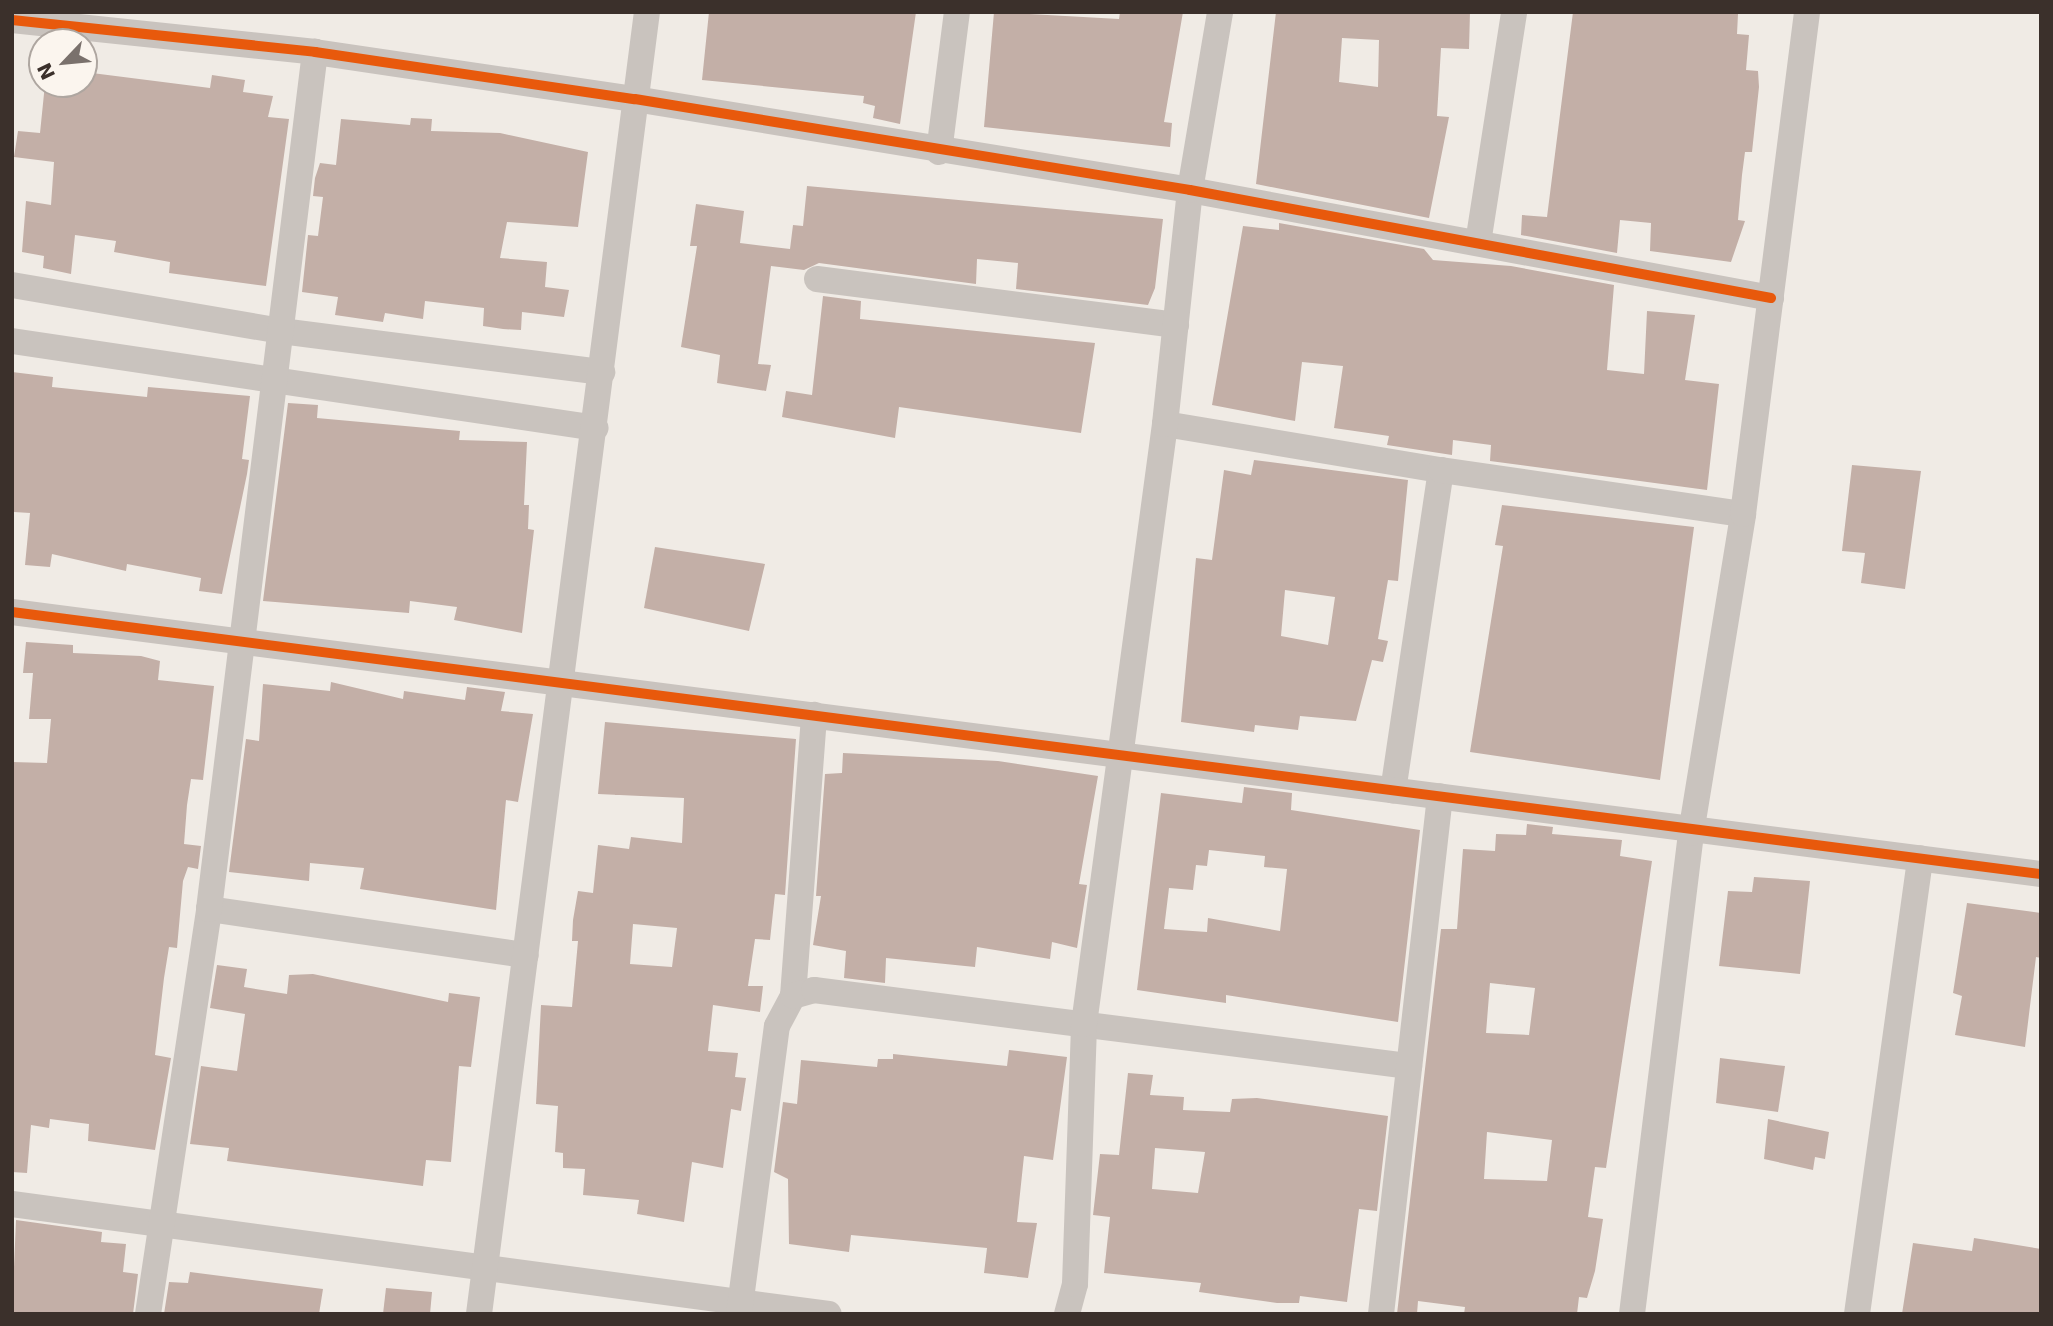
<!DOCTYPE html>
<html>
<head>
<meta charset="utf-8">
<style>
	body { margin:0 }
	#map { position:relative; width:2053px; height:1326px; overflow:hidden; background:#f0ebe5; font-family:"DejaVu Sans",sans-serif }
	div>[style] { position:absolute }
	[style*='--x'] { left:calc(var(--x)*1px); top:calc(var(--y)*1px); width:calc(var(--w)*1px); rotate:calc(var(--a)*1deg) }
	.building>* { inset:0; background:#c3afa7 }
	.minor>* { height:26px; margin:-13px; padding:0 13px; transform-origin:13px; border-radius:13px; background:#c9c3be }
	.cycleway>* { height:10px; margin:-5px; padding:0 5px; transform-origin:5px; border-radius:5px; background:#e8590c }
	span { translate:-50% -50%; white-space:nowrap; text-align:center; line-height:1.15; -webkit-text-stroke:7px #fbf5ee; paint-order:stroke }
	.frame { position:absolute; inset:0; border:14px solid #3b302b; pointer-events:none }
	.north { position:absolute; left:28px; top:28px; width:70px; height:70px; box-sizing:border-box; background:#fbf5ee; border:2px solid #aea6a0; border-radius:50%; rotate:244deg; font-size:19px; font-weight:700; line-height:28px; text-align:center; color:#3b302b }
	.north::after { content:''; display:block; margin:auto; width:24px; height:32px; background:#7a716c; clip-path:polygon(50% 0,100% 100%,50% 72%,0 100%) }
</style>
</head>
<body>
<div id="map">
	<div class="building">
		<i style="clip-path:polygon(709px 12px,916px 12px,900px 124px,873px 118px,875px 106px,863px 103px,864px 96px,702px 80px)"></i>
		<i style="clip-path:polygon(994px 12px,1119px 19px,1120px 12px,1183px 12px,1164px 122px,1172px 123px,1170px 147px,984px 127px)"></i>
		<i style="clip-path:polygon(evenodd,1276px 12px,1470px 12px,1469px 49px,1441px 48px,1437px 116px,1449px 117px,1429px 218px,1256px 184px,1276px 12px,1342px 38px,1379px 40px,1378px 87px,1339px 82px,1342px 38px)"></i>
		<i style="clip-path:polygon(1573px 12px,1738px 14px,1737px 34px,1749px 35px,1746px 70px,1758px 71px,1759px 87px,1752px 152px,1745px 152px,1742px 175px,1738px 220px,1745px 221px,1731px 262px,1650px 251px,1651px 223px,1620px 220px,1617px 253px,1521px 235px,1522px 215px,1547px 217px)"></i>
		<i style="clip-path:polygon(84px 72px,210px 88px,212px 75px,245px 80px,243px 92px,273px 96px,268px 117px,289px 119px,266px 286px,169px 273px,170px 262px,114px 252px,116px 241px,75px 235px,71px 274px,43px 268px,44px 256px,22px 252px,26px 201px,51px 205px,54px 162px,14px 157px,18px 131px,40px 133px,45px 84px,84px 84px)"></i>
		<i style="clip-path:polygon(411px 118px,432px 119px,431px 131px,500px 133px,588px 152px,578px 227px,507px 222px,500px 258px,547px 262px,545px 287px,569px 290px,564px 317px,522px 312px,521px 330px,503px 329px,483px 326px,484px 308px,425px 301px,423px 319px,385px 313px,383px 322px,335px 315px,338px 297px,302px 292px,308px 235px,318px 236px,323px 197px,313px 196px,315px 178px,320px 163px,336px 165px,341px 119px,410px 125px)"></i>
		<i style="clip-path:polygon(807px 186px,1163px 219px,1155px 288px,1148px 305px,1016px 289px,1018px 263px,977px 259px,976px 284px,819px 263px,804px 270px,771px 266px,758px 364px,771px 365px,766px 391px,717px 383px,720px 355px,681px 347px,697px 246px,690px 246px,696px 204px,744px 211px,740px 243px,790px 249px,793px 225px,803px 226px)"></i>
		<i style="clip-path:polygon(1279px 223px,1424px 249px,1433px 260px,1511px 266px,1614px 285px,1607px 370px,1644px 374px,1647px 311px,1695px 315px,1685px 380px,1719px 384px,1707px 490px,1490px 461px,1491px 445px,1453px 440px,1452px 455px,1387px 445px,1389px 436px,1334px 428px,1343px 366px,1302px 362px,1295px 421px,1212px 405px,1243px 226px,1279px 230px)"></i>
		<i style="clip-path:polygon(823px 296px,861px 301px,860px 319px,1095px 343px,1081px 433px,899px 407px,895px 438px,782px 417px,786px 391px,812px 395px)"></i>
		<i style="clip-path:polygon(12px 372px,53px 377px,52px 387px,147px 397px,148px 387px,250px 396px,242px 459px,249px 460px,247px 474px,222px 594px,199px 591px,201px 578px,127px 564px,126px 571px,52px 554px,50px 567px,25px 565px,30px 513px,14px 512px)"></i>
		<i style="clip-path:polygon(288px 403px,318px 405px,317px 418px,460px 431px,459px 440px,527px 442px,524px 505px,529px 505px,528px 529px,534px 530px,522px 633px,454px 620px,457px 607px,410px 601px,409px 613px,263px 601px)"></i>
		<i style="clip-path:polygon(evenodd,1254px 460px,1408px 480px,1398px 581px,1388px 580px,1378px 639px,1388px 641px,1383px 662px,1372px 660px,1356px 721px,1300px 716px,1298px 730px,1255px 725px,1254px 732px,1181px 722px,1196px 558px,1212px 560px,1224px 470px,1251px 475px,1254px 460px,1285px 590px,1335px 597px,1328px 645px,1281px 636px,1285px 590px)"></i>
		<i style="clip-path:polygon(1852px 465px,1921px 471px,1905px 589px,1861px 583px,1865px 553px,1842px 551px)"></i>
		<i style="clip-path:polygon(1502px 505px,1694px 527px,1660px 780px,1470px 752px,1503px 546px,1495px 545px)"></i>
		<i style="clip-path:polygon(655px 547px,765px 564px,749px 631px,644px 608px)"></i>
		<i style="clip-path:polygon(26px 642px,73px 645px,73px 653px,141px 656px,160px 661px,158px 680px,214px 686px,203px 780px,191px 779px,187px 805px,184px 844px,201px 846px,198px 869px,188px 867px,183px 881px,177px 948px,169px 947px,164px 978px,155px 1055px,171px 1058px,155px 1150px,88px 1141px,89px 1124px,50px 1119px,49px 1128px,31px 1125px,27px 1173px,12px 1172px,12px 762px,47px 763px,51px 719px,29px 719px,33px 673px,23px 673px)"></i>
		<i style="clip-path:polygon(331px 682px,403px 699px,404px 691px,465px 700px,467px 687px,505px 692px,501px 711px,533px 714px,518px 802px,506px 800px,496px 910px,360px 889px,364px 868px,310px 863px,309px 881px,229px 872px,246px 739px,259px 741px,263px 684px,330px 691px)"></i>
		<i style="clip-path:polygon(evenodd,605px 722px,796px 739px,785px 895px,775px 894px,770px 940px,755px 939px,748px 986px,763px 986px,760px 1012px,713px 1005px,708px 1051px,738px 1053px,735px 1077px,746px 1078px,741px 1111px,731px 1109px,723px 1168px,692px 1162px,684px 1222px,637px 1214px,639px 1200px,583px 1195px,585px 1169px,563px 1168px,563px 1153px,555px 1152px,558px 1106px,536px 1104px,541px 1005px,572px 1007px,578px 941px,572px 941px,573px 920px,578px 891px,593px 893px,598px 845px,629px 849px,631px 837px,682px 843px,684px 798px,598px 794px,605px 722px,633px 924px,677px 928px,672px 967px,630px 964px,633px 924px)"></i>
		<i style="clip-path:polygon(843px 753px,998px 761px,1098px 776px,1079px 884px,1087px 885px,1077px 948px,1052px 942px,1050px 959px,977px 947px,975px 967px,886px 958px,885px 983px,844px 978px,846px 951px,813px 945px,821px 896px,816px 896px,825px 774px,842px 773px)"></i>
		<i style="clip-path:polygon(evenodd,1244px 787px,1292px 793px,1291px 810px,1420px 830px,1398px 1022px,1226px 995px,1226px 1003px,1137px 990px,1161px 793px,1242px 803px,1244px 787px,1209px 850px,1265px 856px,1264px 867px,1287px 869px,1280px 931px,1208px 918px,1207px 932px,1164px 929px,1169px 888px,1193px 890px,1196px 865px,1207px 866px,1209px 850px)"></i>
		<i style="clip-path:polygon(evenodd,1527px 824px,1553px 827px,1552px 834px,1622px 840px,1620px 856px,1652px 861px,1606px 1168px,1595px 1167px,1588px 1217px,1603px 1219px,1595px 1271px,1587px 1298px,1579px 1297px,1577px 1314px,1464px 1314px,1465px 1307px,1418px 1301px,1417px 1314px,1397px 1314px,1441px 929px,1457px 929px,1463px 849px,1495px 851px,1496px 834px,1526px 835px,1527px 824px,1490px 983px,1535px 988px,1529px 1035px,1486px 1033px,1490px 983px,1527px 824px,1487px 1132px,1552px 1140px,1547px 1181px,1484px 1179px,1487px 1132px)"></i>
		<i style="clip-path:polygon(1754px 877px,1810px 881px,1800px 974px,1719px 966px,1728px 891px,1752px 892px)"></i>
		<i style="clip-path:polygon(1967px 903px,2041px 913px,2041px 958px,2036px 957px,2025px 1047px,1955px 1035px,1962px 996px,1953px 993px)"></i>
		<i style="clip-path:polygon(217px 965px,247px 969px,244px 987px,287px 994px,289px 975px,313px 974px,448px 1002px,449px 993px,480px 997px,471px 1067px,459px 1066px,451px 1162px,426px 1160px,423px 1186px,227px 1161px,229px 1148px,190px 1144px,201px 1066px,237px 1071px,245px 1014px,210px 1008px)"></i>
		<i style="clip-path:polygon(1009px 1050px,1067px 1057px,1053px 1160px,1024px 1156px,1017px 1222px,1037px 1223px,1028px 1278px,984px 1273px,987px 1248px,851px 1235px,849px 1252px,789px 1244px,788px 1179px,774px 1172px,783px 1102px,797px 1104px,801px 1060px,877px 1067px,878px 1059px,893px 1059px,893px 1054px,1007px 1066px)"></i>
		<i style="clip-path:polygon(1720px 1058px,1785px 1066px,1778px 1112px,1716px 1103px)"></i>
		<i style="clip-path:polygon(evenodd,1128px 1073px,1153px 1075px,1150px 1095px,1184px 1097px,1183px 1110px,1230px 1112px,1232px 1099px,1257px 1098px,1388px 1116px,1377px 1211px,1359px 1209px,1347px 1302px,1300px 1296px,1299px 1303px,1277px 1303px,1199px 1292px,1201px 1283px,1104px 1273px,1110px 1217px,1093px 1215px,1100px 1154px,1119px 1155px,1128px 1073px,1155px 1148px,1205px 1152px,1198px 1193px,1152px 1189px,1155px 1148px)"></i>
		<i style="clip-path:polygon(1768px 1119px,1829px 1132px,1825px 1159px,1815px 1157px,1813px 1170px,1764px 1159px)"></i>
		<i style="clip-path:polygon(16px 1220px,102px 1232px,101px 1242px,126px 1244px,123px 1272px,138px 1274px,133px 1314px,12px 1314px)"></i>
		<i style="clip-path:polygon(1974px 1238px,2041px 1249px,2041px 1314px,1902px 1314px,1913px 1243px,1972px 1251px)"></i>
		<i style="clip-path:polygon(190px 1272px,323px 1289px,319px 1314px,164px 1314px,169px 1282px,188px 1283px)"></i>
		<i style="clip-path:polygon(386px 1288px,432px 1292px,430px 1314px,383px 1314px)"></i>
	</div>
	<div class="minor">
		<i style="--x:12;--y:20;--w:305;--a:6"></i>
		<i style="--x:315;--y:52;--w:323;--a:8.4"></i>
		<i style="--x:635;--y:99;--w:562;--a:9.31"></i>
		<i style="--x:1190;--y:190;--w:591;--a:10.53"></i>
		<i style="--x:939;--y:152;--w:141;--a:-82.7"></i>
		<i style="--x:1478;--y:243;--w:234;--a:-81.1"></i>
		<i style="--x:817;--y:279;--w:362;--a:7.3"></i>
		<i style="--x:12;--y:285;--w:273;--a:9.7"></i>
		<i style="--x:281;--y:331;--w:324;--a:7.3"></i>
		<i style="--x:12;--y:341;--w:590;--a:8.47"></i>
		<i style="--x:1165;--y:424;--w:280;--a:9.5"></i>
		<i style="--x:1441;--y:470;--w:324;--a:98.5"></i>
		<i style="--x:1441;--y:470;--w:305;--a:8.3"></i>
		<i style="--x:12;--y:612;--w:2046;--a:7.36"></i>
		<i style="--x:209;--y:909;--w:320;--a:8.3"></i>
		<i style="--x:793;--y:996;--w:282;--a:-85.7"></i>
		<i style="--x:12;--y:1204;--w:824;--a:7.67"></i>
		<i style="--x:148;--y:1314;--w:410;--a:-81.4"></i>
		<i style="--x:209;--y:909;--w:864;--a:-82.95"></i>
		<i style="--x:479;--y:1314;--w:1313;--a:-82.65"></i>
		<i style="--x:739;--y:1314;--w:290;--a:-82.5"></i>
		<i style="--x:777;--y:1026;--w:34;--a:-62"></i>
		<i style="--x:793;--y:996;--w:22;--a:-16"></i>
		<i style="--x:814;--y:990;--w:600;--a:7.28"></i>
		<i style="--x:1067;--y:1314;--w:31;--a:-75"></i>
		<i style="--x:1075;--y:1284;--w:260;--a:-88"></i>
		<i style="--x:1084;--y:1024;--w:605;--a:-82.31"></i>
		<i style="--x:1165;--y:424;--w:235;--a:-83.9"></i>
		<i style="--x:1190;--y:190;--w:181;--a:-80.4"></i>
		<i style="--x:1381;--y:1314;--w:521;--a:-83.5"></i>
		<i style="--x:1632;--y:1314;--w:485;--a:-83"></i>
		<i style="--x:1691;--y:833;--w:323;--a:-80.7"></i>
		<i style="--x:1743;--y:514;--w:506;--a:-82.73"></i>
		<i style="--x:1857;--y:1314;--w:460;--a:-82.1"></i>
	</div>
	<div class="cycleway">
		<i style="--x:12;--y:20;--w:305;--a:6"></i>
		<i style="--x:315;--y:52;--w:323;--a:8.4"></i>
		<i style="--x:635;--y:99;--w:562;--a:9.31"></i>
		<i style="--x:1190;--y:190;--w:591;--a:10.53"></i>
		<i style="--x:12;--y:612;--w:2046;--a:7.36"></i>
	</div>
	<div class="frame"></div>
	<div class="north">N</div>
</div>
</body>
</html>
